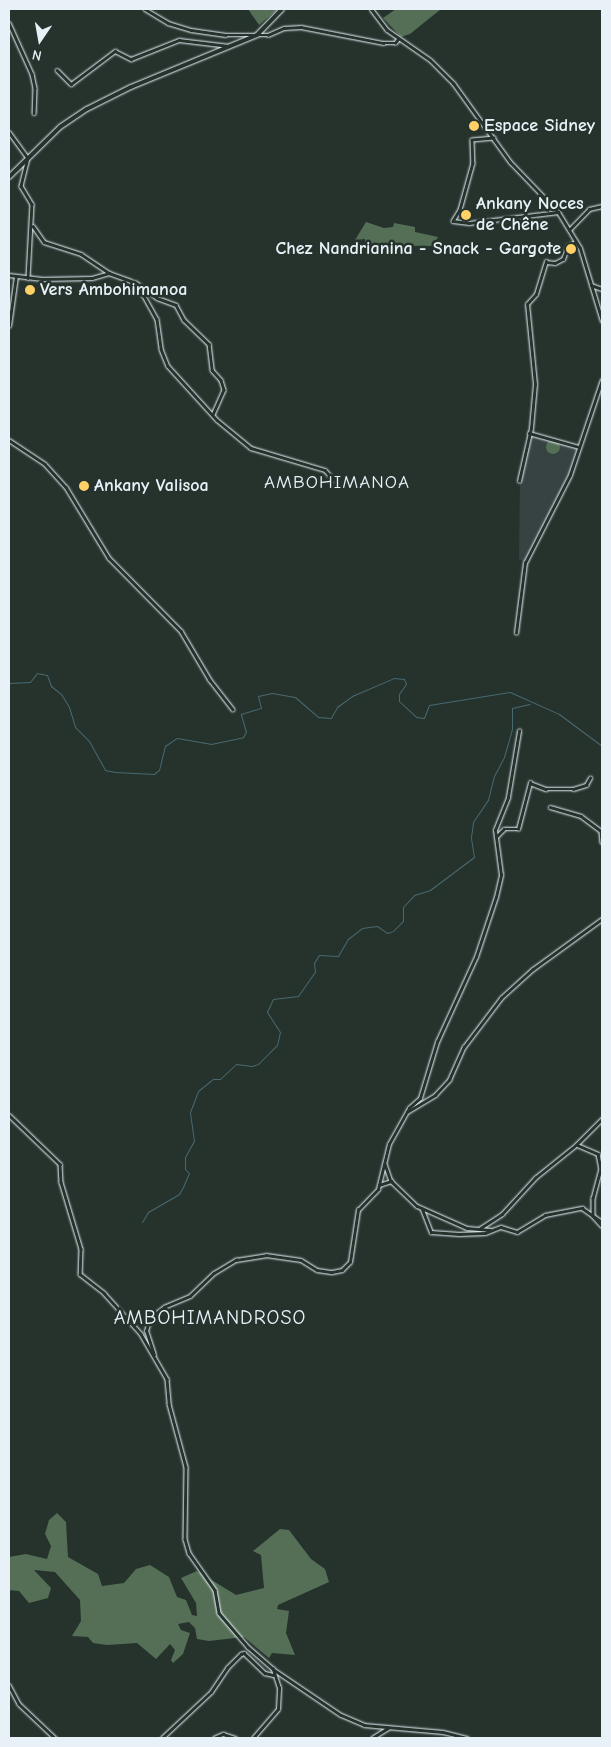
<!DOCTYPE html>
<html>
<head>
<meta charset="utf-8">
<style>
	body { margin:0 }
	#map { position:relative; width:611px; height:1747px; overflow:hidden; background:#26332d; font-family:"Comic Neue",sans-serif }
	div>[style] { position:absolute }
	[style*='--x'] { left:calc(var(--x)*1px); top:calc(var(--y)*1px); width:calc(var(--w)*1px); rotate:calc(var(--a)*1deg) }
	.built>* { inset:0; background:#374343 }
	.green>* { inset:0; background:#546f56 }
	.round { border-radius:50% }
	.stream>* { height:1px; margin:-0.5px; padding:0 0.5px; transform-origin:0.5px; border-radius:0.5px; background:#496970 }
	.roads { filter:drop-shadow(0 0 1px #e8f1f8) drop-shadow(0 0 1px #e8f1f8) }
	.minor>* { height:2.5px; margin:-1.25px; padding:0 1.25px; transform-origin:1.25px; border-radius:1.25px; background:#26332d }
	.tertiary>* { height:3px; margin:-1.5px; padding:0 1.5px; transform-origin:1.5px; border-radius:1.5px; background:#26332d }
	.secondary>* { height:4px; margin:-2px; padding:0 2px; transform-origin:2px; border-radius:2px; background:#26332d }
	.dots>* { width:14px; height:14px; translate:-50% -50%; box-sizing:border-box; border:2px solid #26332d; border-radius:50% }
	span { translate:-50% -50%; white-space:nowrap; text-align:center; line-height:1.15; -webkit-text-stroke:5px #26332d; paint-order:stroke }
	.poi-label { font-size:18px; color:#e8f1f8; font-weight:700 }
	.left { translate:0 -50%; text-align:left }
	.right { translate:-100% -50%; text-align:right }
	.neighbourhood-label { font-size:19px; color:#e8f1f8; letter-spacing:1px }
	.quarter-label { font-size:20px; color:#e8f1f8; letter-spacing:1px }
	.frame { position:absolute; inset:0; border:10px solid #e8f1f8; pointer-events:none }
	.north { position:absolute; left:15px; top:15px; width:50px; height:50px; -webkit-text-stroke:4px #26332d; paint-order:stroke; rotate:192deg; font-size:14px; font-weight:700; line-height:20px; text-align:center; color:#e8f1f8 }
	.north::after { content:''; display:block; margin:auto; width:18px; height:22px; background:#e8f1f8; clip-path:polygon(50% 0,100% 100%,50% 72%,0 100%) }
</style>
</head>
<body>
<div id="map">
	<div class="built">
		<i style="clip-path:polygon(532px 433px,577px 449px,569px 474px,525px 562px,519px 559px,520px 482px)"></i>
	</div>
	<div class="green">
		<i style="clip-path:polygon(248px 9px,278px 9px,259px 25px)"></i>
		<i style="clip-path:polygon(396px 9px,441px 9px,410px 34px,401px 37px,383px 18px)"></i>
		<i style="clip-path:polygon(366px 222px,384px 228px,393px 227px,394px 223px,415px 227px,415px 232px,438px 237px,433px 246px,365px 245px,365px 239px,355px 240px)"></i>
		<i class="round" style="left:546px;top:440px;width:14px;height:14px"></i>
		<i style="clip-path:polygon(57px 1513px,66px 1522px,68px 1557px,98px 1574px,102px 1586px,124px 1583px,136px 1569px,150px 1565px,169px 1577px,177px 1597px,186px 1600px,192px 1615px,197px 1616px,196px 1603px,181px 1578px,197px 1571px,236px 1595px,264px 1588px,261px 1555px,253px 1551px,280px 1529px,289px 1530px,311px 1559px,325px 1569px,329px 1582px,278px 1605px,277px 1609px,289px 1611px,286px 1633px,295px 1655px,272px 1653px,269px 1658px,244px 1637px,209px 1641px,197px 1639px,195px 1628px,189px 1622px,178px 1624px,181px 1630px,190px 1633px,183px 1654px,173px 1663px,171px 1660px,175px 1650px,170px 1644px,156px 1659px,137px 1643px,107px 1645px,93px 1643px,88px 1637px,72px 1636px,81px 1621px,80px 1600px,55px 1572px,34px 1570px,51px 1588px,48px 1598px,29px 1603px,19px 1591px,9px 1590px,9px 1557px,26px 1554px,47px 1559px,51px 1546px,45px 1534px,49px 1520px)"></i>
	</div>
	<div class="stream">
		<i style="--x:9;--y:683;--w:21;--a:-3"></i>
		<i style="--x:30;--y:682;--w:11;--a:-52"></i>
		<i style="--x:37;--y:673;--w:10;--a:11"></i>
		<i style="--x:47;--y:675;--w:12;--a:70"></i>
		<i style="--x:51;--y:686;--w:13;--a:39"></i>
		<i style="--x:61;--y:694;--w:15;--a:58"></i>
		<i style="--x:69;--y:707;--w:21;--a:73"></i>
		<i style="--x:75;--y:727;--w:20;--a:45"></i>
		<i style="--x:89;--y:741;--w:33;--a:61"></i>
		<i style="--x:105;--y:770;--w:10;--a:11"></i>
		<i style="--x:115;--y:772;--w:39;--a:3"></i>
		<i style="--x:154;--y:774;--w:6;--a:-39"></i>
		<i style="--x:159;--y:770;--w:25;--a:-76"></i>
		<i style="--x:165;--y:746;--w:14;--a:-34"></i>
		<i style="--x:177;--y:738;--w:35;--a:10"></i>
		<i style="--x:211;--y:744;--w:33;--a:-12"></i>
		<i style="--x:243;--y:737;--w:6;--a:-59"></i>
		<i style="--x:246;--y:732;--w:19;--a:-106"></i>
		<i style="--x:241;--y:714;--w:21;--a:-17"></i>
		<i style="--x:261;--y:708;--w:12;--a:-104"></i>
		<i style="--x:258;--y:696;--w:14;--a:-12"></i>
		<i style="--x:272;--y:693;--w:23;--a:10"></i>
		<i style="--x:295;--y:697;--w:30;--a:41"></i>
		<i style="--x:318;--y:717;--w:13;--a:4"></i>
		<i style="--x:331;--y:718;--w:13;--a:-61"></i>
		<i style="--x:337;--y:707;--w:19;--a:-36"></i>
		<i style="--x:352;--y:696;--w:46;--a:-23.2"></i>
		<i style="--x:394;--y:678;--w:10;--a:6"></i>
		<i style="--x:404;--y:679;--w:5;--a:68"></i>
		<i style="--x:406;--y:684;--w:12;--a:125"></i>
		<i style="--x:399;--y:694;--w:7;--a:90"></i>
		<i style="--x:399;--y:701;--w:23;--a:43"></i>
		<i style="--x:416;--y:717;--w:8;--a:7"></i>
		<i style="--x:424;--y:718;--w:14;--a:-69"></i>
		<i style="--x:429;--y:705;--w:82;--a:-9.1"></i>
		<i style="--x:510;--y:692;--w:54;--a:24.2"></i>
		<i style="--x:559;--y:714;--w:54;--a:36.7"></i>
		<i style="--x:142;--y:1222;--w:12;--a:-59"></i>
		<i style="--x:148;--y:1212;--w:36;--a:-30"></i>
		<i style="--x:179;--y:1194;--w:8;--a:-60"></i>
		<i style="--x:183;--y:1187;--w:15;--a:-67"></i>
		<i style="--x:189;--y:1173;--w:6;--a:-135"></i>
		<i style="--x:185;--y:1169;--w:12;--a:-90"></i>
		<i style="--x:185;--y:1157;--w:18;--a:-61"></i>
		<i style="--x:194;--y:1141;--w:29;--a:-98"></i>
		<i style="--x:190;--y:1112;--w:22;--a:-69"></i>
		<i style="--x:198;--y:1091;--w:19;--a:-39"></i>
		<i style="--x:213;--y:1079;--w:7;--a:0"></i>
		<i style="--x:220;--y:1079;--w:22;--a:-43"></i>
		<i style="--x:236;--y:1064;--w:16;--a:7"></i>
		<i style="--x:252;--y:1066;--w:6;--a:-18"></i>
		<i style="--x:258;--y:1064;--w:27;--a:-45"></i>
		<i style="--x:277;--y:1045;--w:13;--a:-77"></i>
		<i style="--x:280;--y:1032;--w:24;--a:-123"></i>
		<i style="--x:267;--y:1012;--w:14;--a:-65"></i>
		<i style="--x:273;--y:999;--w:25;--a:-7"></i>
		<i style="--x:298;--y:996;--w:29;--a:-55"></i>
		<i style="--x:315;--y:972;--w:9;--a:-96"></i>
		<i style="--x:314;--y:963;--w:9;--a:-58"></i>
		<i style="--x:319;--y:955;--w:19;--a:3"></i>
		<i style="--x:338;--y:956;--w:20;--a:-60"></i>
		<i style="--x:348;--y:939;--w:18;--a:-38"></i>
		<i style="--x:362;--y:928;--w:15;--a:-8"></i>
		<i style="--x:377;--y:926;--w:12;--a:35"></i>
		<i style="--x:387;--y:933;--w:6;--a:-18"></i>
		<i style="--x:393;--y:931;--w:14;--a:-45"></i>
		<i style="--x:403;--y:921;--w:14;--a:-90"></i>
		<i style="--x:403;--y:907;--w:16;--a:-47"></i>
		<i style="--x:414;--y:895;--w:17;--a:-17"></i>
		<i style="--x:430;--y:890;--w:55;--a:-36.9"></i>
		<i style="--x:474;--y:857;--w:20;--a:-99"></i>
		<i style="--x:471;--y:837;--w:15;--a:-82"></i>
		<i style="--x:473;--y:822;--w:27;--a:-56"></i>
		<i style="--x:488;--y:800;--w:25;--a:-76"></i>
		<i style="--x:494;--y:776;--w:21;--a:-62"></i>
		<i style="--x:504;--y:757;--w:29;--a:-74"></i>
		<i style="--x:512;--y:729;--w:21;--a:-90"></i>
		<i style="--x:512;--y:708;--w:18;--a:-13"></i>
	</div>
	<div class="roads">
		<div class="minor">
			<i style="--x:145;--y:9;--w:27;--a:31"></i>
			<i style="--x:168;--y:23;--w:24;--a:17"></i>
			<i style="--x:191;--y:30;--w:35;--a:8"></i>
			<i style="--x:226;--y:35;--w:42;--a:0"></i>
			<i style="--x:268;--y:35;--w:17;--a:-24"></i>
			<i style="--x:284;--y:28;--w:17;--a:-3"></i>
			<i style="--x:301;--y:27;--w:84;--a:11"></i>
			<i style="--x:383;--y:43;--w:12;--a:0"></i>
			<i style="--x:395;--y:43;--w:5;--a:-53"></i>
			<i style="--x:9;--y:23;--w:56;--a:65.7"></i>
			<i style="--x:32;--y:74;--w:14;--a:78"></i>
			<i style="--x:35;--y:88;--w:25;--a:92"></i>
			<i style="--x:57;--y:70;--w:20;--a:45"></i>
			<i style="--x:71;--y:84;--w:55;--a:-36.9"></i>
			<i style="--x:115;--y:51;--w:18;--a:27"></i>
			<i style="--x:131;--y:59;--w:52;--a:-21.6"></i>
			<i style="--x:179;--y:40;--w:50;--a:6.8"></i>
			<i style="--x:9;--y:132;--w:32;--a:54"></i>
			<i style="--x:28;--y:158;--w:29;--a:104"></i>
			<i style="--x:21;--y:186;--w:21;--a:59"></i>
			<i style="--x:32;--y:204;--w:74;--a:93.1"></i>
			<i style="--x:494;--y:138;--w:22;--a:175"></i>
			<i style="--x:472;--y:140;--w:23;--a:88"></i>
			<i style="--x:473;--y:163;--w:49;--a:105.5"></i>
			<i style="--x:460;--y:210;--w:13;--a:122"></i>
			<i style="--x:453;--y:221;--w:16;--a:7"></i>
			<i style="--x:469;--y:223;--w:90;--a:-7"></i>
			<i style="--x:33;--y:226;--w:19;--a:55"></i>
			<i style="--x:44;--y:242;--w:39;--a:18"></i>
			<i style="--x:81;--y:254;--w:34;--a:34"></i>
			<i style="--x:569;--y:230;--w:29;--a:-46"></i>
			<i style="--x:589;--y:209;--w:13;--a:-13"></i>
			<i style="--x:9;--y:275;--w:33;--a:7"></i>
			<i style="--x:42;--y:279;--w:50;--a:-1.1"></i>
			<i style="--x:92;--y:278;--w:18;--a:-16"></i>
			<i style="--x:109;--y:273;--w:23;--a:20"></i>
			<i style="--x:131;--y:281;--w:20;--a:49"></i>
			<i style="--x:144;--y:296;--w:26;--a:61"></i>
			<i style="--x:157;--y:319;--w:30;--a:82"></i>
			<i style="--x:161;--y:349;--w:18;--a:68"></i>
			<i style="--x:168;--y:366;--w:73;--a:47.8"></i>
			<i style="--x:217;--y:420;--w:44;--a:39.5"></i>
			<i style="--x:251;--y:448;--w:77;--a:16.6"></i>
			<i style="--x:325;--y:470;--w:13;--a:48"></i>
			<i style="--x:135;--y:282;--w:27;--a:36"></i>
			<i style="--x:157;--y:298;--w:20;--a:20"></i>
			<i style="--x:176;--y:305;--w:17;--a:62"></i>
			<i style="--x:184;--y:320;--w:35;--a:44"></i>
			<i style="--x:209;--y:344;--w:26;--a:83"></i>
			<i style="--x:212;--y:370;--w:13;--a:48"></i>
			<i style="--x:221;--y:380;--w:10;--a:73"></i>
			<i style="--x:224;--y:390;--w:27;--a:114"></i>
			<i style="--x:591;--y:285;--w:12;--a:20"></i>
			<i style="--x:9;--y:326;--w:50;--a:-82"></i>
			<i style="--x:529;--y:433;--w:52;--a:15.6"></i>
			<i style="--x:9;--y:440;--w:43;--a:33.7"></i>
			<i style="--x:45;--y:464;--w:31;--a:48"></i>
			<i style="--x:66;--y:487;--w:83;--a:58.8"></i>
			<i style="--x:109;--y:558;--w:103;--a:45.4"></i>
			<i style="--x:181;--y:631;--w:57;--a:59.4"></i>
			<i style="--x:210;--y:680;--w:37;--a:52"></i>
			<i style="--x:519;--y:481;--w:54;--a:-77.2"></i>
			<i style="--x:531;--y:428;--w:44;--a:-84.8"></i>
			<i style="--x:535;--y:384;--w:80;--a:-95.7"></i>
			<i style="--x:527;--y:304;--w:13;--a:-48"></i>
			<i style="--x:536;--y:294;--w:34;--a:-73"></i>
			<i style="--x:546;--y:262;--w:9;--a:6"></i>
			<i style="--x:555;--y:263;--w:9;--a:-27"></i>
			<i style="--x:563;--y:259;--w:14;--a:-69"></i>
			<i style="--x:568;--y:246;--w:9;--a:-27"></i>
			<i style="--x:516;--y:633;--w:71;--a:-82.7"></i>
			<i style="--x:525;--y:563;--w:99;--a:-62.9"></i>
			<i style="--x:570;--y:475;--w:100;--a:-71.4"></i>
			<i style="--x:550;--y:807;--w:32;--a:16"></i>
			<i style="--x:581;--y:816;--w:25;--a:37"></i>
			<i style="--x:601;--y:831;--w:11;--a:85"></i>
			<i style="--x:496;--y:837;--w:11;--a:-45"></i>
			<i style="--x:504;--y:829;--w:14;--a:0"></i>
			<i style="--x:518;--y:829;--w:48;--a:-75.4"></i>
			<i style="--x:530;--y:783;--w:17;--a:21"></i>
			<i style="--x:546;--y:789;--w:27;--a:0"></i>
			<i style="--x:573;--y:789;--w:14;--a:-17"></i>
			<i style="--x:586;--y:785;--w:8;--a:-60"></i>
			<i style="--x:407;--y:1112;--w:33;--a:-31"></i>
			<i style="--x:435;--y:1095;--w:21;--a:-47"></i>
			<i style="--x:449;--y:1080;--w:36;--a:-66"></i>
			<i style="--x:464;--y:1047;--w:61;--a:-52.9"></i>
			<i style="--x:501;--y:998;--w:43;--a:-42.2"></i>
			<i style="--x:533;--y:969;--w:85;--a:-35.9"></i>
			<i style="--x:9;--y:1115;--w:71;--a:43.9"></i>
			<i style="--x:60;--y:1164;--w:18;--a:87"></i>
			<i style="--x:61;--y:1182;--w:70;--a:73.4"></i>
			<i style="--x:81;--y:1249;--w:25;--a:92"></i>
			<i style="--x:80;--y:1274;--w:31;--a:38"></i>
			<i style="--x:104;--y:1293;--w:55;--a:47.9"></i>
			<i style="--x:141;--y:1334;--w:52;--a:60"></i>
			<i style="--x:167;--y:1379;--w:25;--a:85"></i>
			<i style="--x:169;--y:1404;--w:65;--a:74.9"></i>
			<i style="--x:186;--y:1467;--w:72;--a:90.8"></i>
			<i style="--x:185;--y:1539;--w:15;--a:74"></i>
			<i style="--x:189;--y:1553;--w:45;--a:54.9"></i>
			<i style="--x:215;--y:1590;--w:23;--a:80"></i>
			<i style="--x:219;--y:1613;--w:45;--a:49.5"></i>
			<i style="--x:248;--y:1647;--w:33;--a:41"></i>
			<i style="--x:273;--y:1669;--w:82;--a:34.1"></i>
			<i style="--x:341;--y:1715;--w:25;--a:23"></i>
			<i style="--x:364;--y:1725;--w:79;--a:5.1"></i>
			<i style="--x:443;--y:1732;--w:25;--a:14"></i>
			<i style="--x:577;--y:1145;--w:23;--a:23"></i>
			<i style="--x:598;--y:1154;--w:15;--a:79"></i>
			<i style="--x:601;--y:1169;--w:30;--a:105"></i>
			<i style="--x:593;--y:1198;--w:18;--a:90"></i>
			<i style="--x:593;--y:1216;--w:13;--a:48"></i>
			<i style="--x:385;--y:1164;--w:18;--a:71"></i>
			<i style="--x:379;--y:1185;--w:13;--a:-18"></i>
			<i style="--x:391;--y:1181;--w:36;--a:44"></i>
			<i style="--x:417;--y:1206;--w:55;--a:23.7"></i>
			<i style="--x:467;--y:1228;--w:23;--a:5"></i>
			<i style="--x:422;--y:1208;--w:26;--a:69"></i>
			<i style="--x:431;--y:1232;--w:28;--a:4"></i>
			<i style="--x:459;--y:1234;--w:26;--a:-2"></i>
			<i style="--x:485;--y:1233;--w:17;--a:-21"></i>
			<i style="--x:501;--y:1227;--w:17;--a:17"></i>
			<i style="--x:517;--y:1232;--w:33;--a:-31"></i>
			<i style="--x:545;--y:1215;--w:38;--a:-11"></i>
			<i style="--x:582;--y:1208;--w:24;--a:35"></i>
			<i style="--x:479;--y:1229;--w:27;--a:-33"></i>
			<i style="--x:502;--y:1214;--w:49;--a:-47.5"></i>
			<i style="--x:535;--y:1178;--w:53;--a:-38.8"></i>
			<i style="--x:576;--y:1145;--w:37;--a:-45"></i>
			<i style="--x:154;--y:1355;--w:25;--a:-108"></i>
			<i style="--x:146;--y:1331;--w:14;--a:-73"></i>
			<i style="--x:150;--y:1318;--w:18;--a:-38"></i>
			<i style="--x:164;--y:1307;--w:28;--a:-23"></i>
			<i style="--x:190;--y:1296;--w:33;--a:-44"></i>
			<i style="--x:214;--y:1273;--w:26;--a:-31"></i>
			<i style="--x:236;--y:1260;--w:30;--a:-9"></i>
			<i style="--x:266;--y:1255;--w:35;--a:8"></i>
			<i style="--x:301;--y:1260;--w:19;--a:32"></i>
			<i style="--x:317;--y:1270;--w:15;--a:8"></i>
			<i style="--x:332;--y:1272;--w:10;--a:-11"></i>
			<i style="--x:342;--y:1270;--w:11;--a:-45"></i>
			<i style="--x:350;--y:1262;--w:53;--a:-81.3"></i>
			<i style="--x:358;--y:1210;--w:29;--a:-46"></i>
			<i style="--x:378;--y:1189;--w:46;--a:-76.3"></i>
			<i style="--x:389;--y:1144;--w:41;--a:-60.9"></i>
			<i style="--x:409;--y:1108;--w:15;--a:-42"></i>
			<i style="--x:420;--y:1098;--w:59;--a:-73.1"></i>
			<i style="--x:437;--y:1042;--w:94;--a:-65.4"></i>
			<i style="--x:476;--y:957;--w:63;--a:-71.6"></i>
			<i style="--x:496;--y:897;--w:23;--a:-77"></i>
			<i style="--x:501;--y:875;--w:45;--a:-97.6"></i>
			<i style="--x:495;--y:830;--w:35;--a:-68"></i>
			<i style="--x:508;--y:797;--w:67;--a:-80.5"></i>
			<i style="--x:9;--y:1685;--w:21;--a:62"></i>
			<i style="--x:19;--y:1704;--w:50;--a:43.4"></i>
			<i style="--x:162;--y:1738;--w:67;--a:-43.2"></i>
			<i style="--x:211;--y:1692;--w:29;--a:-56"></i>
			<i style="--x:227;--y:1668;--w:20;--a:-45"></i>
			<i style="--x:241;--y:1654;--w:3;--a:-18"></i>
			<i style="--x:244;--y:1653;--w:29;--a:44"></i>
			<i style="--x:265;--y:1673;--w:8;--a:14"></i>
			<i style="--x:214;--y:1738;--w:10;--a:-24"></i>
			<i style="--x:223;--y:1734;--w:13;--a:18"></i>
			<i style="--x:253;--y:1738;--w:38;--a:-49"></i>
			<i style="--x:278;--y:1709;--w:21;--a:-87"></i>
			<i style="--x:279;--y:1688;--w:20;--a:-108"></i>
			<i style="--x:372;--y:1738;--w:19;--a:-32"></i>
		</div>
		<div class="tertiary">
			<i style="--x:371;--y:9;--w:26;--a:53"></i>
			<i style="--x:387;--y:30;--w:52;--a:34.9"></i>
			<i style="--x:430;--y:60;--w:33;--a:45"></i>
			<i style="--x:453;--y:83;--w:97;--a:54.2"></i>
			<i style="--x:510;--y:162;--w:69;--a:46.2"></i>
			<i style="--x:558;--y:212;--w:42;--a:58.6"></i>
			<i style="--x:580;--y:248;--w:76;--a:73.2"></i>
		</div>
		<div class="secondary">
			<i style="--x:9;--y:177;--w:71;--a:-44.4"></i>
			<i style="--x:60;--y:127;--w:32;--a:-34"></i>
			<i style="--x:87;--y:109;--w:49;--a:-26.6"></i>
			<i style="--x:131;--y:87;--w:136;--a:-22.4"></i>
			<i style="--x:257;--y:35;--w:36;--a:-46"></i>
		</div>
	</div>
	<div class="dots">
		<i style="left:474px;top:126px;background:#ffd166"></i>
		<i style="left:466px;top:215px;background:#ffd166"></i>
		<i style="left:571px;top:249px;background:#ffd166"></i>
		<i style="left:30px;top:290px;background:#ffd166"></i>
		<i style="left:84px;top:486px;background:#ffd166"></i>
	</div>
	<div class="poi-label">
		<span class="left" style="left:484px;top:126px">Espace Sidney</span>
		<span class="left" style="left:476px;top:215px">Ankany Noces<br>de Chêne</span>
		<span class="right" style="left:561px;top:249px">Chez Nandrianina - Snack - Gargote</span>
		<span class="left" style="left:40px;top:290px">Vers Ambohimanoa</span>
		<span class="left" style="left:94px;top:486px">Ankany Valisoa</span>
	</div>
	<div class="neighbourhood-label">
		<span style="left:337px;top:483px">AMBOHIMANOA</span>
	</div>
	<div class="quarter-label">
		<span style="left:210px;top:1317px">AMBOHIMANDROSO</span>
	</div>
	<div class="frame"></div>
	<div class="north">N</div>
</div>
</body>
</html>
